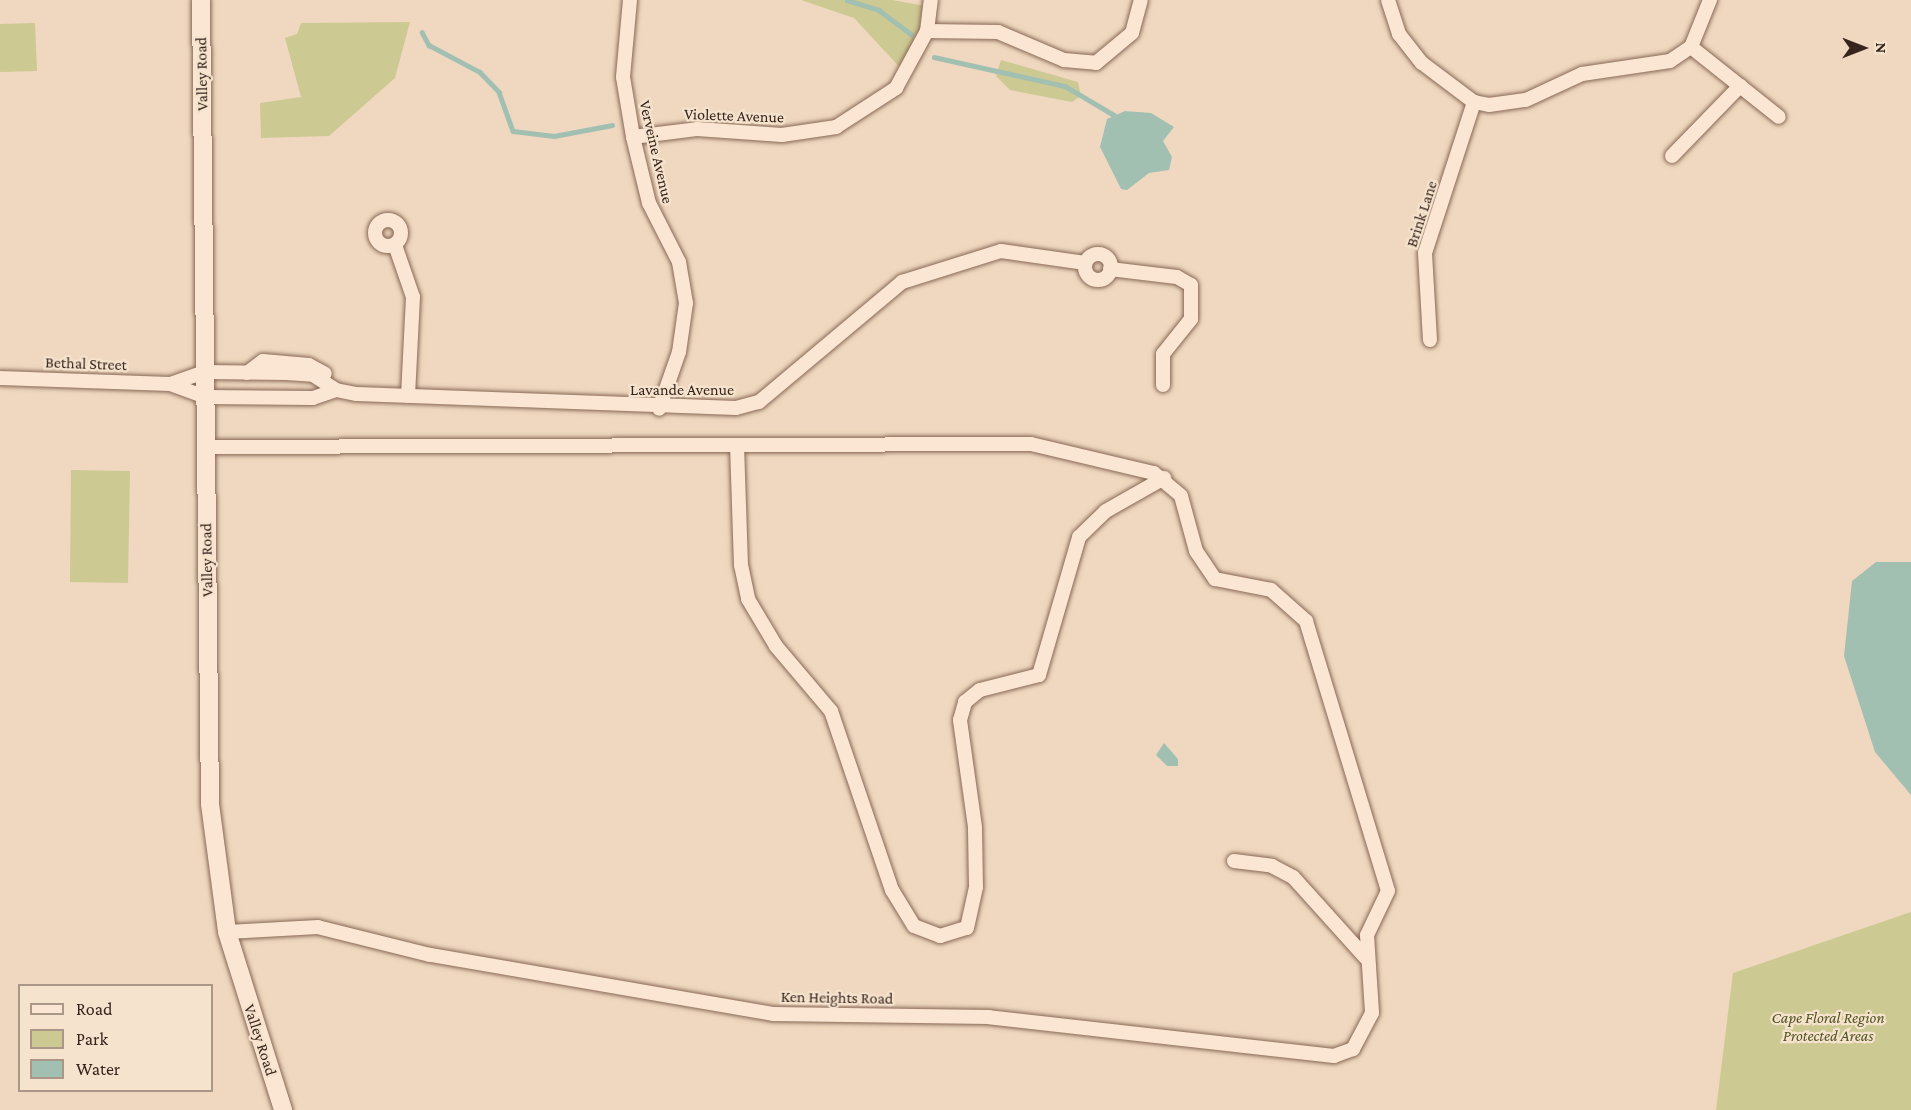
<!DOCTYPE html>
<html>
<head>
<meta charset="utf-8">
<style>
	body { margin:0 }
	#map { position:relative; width:1911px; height:1110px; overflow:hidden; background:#efd8bf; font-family:"Crimson Pro",serif }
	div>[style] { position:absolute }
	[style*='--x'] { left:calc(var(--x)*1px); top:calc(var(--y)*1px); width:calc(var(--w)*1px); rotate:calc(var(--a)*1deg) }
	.green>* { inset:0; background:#cdc992 }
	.water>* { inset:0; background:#a2c0b2 }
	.stream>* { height:4.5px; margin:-2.25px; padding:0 2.25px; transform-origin:2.25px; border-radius:2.25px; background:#a2c0b2 }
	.roads { filter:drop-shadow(0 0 2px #886857) drop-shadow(0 0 2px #886857) }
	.street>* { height:14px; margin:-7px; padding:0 7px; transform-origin:7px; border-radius:7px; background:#fae6d2 }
	.street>.ring { margin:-7px; padding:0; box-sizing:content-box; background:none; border:14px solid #fae6d2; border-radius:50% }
	.secondary>* { height:18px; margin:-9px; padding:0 9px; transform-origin:9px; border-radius:9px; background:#fae6d2 }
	span { translate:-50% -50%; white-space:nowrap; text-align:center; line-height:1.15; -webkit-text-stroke:4.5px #f6e3ce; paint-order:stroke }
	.street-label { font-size:16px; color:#37241c }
	.park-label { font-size:16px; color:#505422; font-style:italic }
	.legend { position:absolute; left:18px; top:984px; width:195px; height:108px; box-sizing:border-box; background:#f6e3ce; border:2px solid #aa9787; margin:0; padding:8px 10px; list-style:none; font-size:18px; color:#37241c }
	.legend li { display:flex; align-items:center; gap:12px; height:30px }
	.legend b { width:30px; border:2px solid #aa9787 }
	.north { position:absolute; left:1833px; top:18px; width:60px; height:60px; -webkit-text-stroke:4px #f6e3ce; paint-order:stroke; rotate:90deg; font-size:16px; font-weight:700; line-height:24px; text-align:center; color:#37241c }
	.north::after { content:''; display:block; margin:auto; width:21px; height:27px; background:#37241c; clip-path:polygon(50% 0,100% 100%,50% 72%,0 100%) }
</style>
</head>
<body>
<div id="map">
	<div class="green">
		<i style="clip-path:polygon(801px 0,892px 0,931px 7px,906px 74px,854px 18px)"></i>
		<i style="clip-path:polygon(410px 22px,395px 78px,329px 136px,261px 138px,260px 103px,301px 97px,285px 38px,297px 34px,301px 23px)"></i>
		<i style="clip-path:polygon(35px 23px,37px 71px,0 72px,0 24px)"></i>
		<i style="clip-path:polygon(1001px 60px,1078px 82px,1081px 96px,1072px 102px,1010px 90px,996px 76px)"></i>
		<i style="clip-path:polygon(71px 470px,130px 471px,128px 583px,70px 582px)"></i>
		<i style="clip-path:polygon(1911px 912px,1911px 1110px,1716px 1110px,1733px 973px)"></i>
	</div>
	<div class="water">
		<i style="clip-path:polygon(1125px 111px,1151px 113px,1174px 127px,1163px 141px,1172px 157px,1169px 170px,1149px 173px,1127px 190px,1121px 189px,1100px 147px,1107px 119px)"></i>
		<i style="clip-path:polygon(1876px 562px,1911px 562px,1911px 795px,1875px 752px,1844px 656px,1852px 581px)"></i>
		<i style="clip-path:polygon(1164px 743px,1178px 759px,1178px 766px,1167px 766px,1156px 755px)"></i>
	</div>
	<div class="stream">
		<i style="--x:847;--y:0;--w:34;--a:17"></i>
		<i style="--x:879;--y:10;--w:40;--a:37"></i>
		<i style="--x:422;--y:32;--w:15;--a:62"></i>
		<i style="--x:429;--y:45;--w:58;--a:27.9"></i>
		<i style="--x:480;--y:72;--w:28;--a:46"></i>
		<i style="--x:499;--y:92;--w:41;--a:70.3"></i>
		<i style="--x:513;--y:131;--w:41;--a:7"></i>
		<i style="--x:554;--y:136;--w:59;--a:-10.7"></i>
		<i style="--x:934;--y:57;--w:134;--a:12.5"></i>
		<i style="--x:1065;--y:86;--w:57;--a:30.6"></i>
	</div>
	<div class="roads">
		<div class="street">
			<i style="--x:630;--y:0;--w:77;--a:95.2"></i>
			<i style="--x:623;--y:77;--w:61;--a:80.5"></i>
			<i style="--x:633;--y:137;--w:68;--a:76.4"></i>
			<i style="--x:649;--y:203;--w:66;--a:63"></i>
			<i style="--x:679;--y:262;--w:42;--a:80.3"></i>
			<i style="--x:686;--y:303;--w:49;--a:98.1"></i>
			<i style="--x:679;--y:352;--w:60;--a:109.3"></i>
			<i style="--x:1388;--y:0;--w:36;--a:72"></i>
			<i style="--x:1399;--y:34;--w:37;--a:52"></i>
			<i style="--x:1422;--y:63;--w:65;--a:36.9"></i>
			<i style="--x:1474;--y:102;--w:15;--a:11"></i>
			<i style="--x:1489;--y:105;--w:37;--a:-8"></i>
			<i style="--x:1526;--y:100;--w:62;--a:-24.9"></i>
			<i style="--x:1582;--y:74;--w:89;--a:-8.4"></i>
			<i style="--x:1670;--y:61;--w:25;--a:-34"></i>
			<i style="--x:1691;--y:47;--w:51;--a:-68"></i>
			<i style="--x:927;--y:31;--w:31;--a:-83"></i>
			<i style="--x:1691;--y:47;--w:112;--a:38.5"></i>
			<i style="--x:633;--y:137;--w:64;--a:-7.1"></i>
			<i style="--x:697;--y:129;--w:85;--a:4"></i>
			<i style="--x:782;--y:135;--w:55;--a:-8.4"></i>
			<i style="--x:836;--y:127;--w:72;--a:-33"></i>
			<i style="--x:896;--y:88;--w:65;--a:-61.5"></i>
			<i style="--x:927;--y:31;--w:71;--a:0.8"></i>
			<i style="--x:998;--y:32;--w:72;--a:23"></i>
			<i style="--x:1064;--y:60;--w:32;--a:5"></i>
			<i style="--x:1096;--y:63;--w:47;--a:-39.8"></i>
			<i style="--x:1132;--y:33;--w:34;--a:-75"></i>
			<i style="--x:1672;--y:156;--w:98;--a:-45.8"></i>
			<i class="ring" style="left:375px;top:220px;width:12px;height:12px"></i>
			<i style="--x:395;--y:245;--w:55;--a:70.9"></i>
			<i style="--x:413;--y:297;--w:99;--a:92.9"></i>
			<i class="ring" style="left:1085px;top:254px;width:12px;height:12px"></i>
			<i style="--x:1110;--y:269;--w:67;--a:6.8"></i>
			<i style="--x:1177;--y:277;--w:16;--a:30"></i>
			<i style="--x:1191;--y:285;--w:34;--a:90"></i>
			<i style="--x:1191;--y:319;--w:45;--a:128.7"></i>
			<i style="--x:1163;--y:354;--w:31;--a:90"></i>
			<i style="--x:1430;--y:340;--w:87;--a:-93.3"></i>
			<i style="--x:1425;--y:253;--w:159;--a:-72"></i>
			<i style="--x:247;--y:373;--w:20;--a:-37"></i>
			<i style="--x:263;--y:361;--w:46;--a:5"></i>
			<i style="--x:309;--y:365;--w:18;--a:29"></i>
			<i style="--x:0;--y:378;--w:170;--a:2"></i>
			<i style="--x:170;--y:384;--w:38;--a:20"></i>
			<i style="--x:206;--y:397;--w:107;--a:0.5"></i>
			<i style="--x:313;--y:398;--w:24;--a:-19"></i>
			<i style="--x:170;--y:384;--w:37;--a:-19"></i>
			<i style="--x:205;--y:372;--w:81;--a:0.7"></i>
			<i style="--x:286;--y:373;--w:27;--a:4"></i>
			<i style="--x:313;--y:375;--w:27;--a:33"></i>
			<i style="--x:336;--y:390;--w:21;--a:11"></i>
			<i style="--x:357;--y:394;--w:379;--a:2.1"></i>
			<i style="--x:736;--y:408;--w:24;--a:-15"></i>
			<i style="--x:759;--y:402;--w:187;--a:-40"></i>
			<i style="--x:902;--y:282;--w:104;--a:-17.4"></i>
			<i style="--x:1001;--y:251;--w:85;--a:8.1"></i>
			<i style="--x:737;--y:445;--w:120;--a:88.1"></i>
			<i style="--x:741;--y:565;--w:35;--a:78"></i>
			<i style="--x:748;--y:599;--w:55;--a:59.2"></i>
			<i style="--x:776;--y:646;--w:85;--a:49.8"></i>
			<i style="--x:831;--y:711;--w:189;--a:71.2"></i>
			<i style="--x:892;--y:890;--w:42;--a:58.6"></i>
			<i style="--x:914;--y:926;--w:28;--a:21"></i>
			<i style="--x:940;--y:936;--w:28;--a:-17"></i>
			<i style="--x:967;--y:928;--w:42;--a:-77.6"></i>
			<i style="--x:976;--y:887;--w:60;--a:-91"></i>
			<i style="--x:975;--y:827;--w:108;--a:-98"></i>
			<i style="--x:960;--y:720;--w:19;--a:-74"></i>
			<i style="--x:965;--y:702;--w:19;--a:-39"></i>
			<i style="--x:980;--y:690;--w:61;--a:-14.3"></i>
			<i style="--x:1039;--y:675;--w:144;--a:-73.8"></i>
			<i style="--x:1079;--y:537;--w:37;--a:-44"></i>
			<i style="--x:1106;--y:511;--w:67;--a:-29.6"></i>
			<i style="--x:206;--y:447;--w:825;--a:-0.21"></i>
			<i style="--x:1031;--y:444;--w:126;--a:13.3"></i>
			<i style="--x:1154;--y:473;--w:35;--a:40"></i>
			<i style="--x:1181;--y:496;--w:57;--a:74.7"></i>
			<i style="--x:1196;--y:551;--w:34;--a:56"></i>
			<i style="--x:1215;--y:579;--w:57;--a:11.1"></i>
			<i style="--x:1271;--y:590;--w:47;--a:41.5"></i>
			<i style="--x:1306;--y:621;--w:282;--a:73.1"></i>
			<i style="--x:1388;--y:891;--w:49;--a:115.5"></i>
			<i style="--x:1367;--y:935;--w:78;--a:86.3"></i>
			<i style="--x:1372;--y:1013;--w:41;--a:117.8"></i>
			<i style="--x:1353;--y:1049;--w:20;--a:160"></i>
			<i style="--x:1334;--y:1056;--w:347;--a:-173.6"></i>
			<i style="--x:989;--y:1017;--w:216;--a:-179.2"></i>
			<i style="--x:773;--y:1014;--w:348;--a:-170.2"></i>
			<i style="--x:430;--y:955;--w:115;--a:-166"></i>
			<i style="--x:318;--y:927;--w:91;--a:176.9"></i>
			<i style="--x:1234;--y:861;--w:38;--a:7"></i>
			<i style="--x:1272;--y:866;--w:24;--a:28"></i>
			<i style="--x:1293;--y:877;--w:108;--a:48"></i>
		</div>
		<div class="secondary">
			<i style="--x:201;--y:0;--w:804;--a:89.36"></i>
			<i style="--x:210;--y:804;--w:129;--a:82.4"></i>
			<i style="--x:227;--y:932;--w:187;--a:72.5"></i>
		</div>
	</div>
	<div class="street-label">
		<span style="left:202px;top:74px;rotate:-91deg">Valley Road</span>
		<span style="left:734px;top:116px;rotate:2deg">Violette Avenue</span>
		<span style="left:656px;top:152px;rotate:77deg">Verveine Avenue</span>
		<span style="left:1422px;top:214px;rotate:-72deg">Brink Lane</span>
		<span style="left:86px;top:364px;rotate:2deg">Bethal Street</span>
		<span style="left:682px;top:390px">Lavande Avenue</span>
		<span style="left:207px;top:560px;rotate:-91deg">Valley Road</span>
		<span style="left:837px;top:998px;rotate:1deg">Ken Heights Road</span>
		<span style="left:260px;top:1040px;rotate:72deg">Valley Road</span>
	</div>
	<div class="park-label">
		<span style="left:1828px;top:1027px">Cape Floral Region<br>Protected Areas</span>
	</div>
	<ul class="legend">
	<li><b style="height:8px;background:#fae6d2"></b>Road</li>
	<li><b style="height:16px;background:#cdc992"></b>Park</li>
	<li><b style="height:16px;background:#a2c0b2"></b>Water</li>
	</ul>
	<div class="north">N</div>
</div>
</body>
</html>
